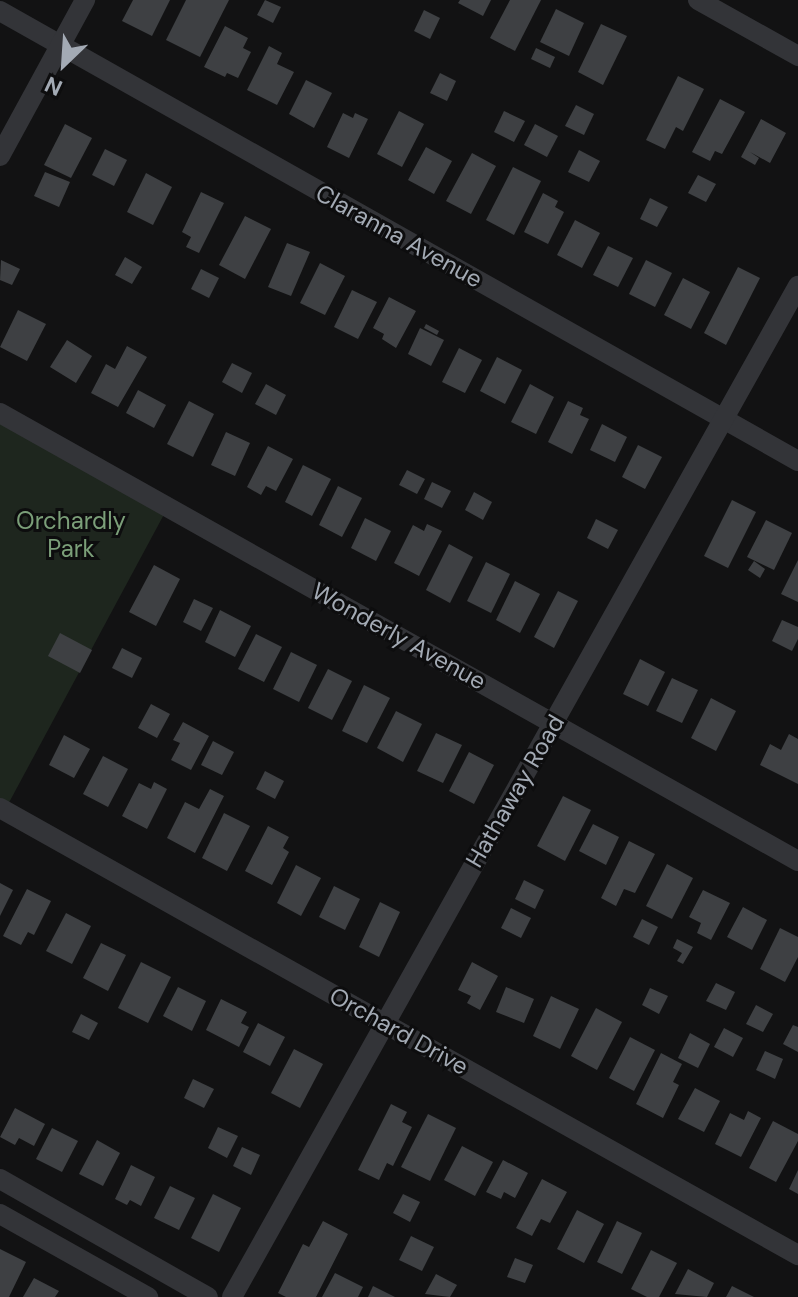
<!DOCTYPE html>
<html>
<head>
<meta charset="utf-8">
<style>
	body { margin:0 }
	#map { position:relative; width:798px; height:1297px; overflow:hidden; background:#121213; font-family:"DM Sans",sans-serif }
	div>[style] { position:absolute }
	[style*='--x'] { left:calc(var(--x)*1px); top:calc(var(--y)*1px); width:calc(var(--w)*1px); rotate:calc(var(--a)*1deg) }
	.green>* { inset:0; background:#1e261e }
	.building>* { inset:0; background:#3e4043 }
	.minor>* { height:20px; margin:-10px; padding:0 10px; transform-origin:10px; border-radius:10px; background:#333438 }
	span { translate:-50% -50%; white-space:nowrap; text-align:center; line-height:1.15; -webkit-text-stroke:6px #0d0d0e; paint-order:stroke }
	.street-label { font-size:24px; color:#a3aab4 }
	.park-label { font-size:24px; color:#7b9f79 }
	.north { position:absolute; left:24px; top:24px; width:80px; height:80px; -webkit-text-stroke:6px #0d0d0e; paint-order:stroke; rotate:205deg; font-size:22px; font-weight:700; line-height:32px; text-align:center; color:#a3aab4 }
	.north::after { content:''; display:block; margin:auto; width:28px; height:36px; background:#a3aab4; clip-path:polygon(50% 0,100% 100%,50% 72%,0 100%) }
</style>
</head>
<body>
<div id="map">
	<div class="green">
		<i style="clip-path:polygon(0 413px,168px 507px,5px 810px,0 808px)"></i>
	</div>
	<div class="building">
		<i style="clip-path:polygon(133px 0,170px 0,152px 36px,122px 21px)"></i>
		<i style="clip-path:polygon(186px 0,229px 0,200px 57px,166px 40px)"></i>
		<i style="clip-path:polygon(265px 0,281px 7px,273px 23px,257px 15px)"></i>
		<i style="clip-path:polygon(460px 0,491px 0,483px 16px,458px 3px)"></i>
		<i style="clip-path:polygon(510px 0,541px 0,515px 51px,490px 38px)"></i>
		<i style="clip-path:polygon(556px 9px,584px 23px,569px 56px,540px 42px)"></i>
		<i style="clip-path:polygon(424px 10px,440px 18px,430px 39px,414px 31px)"></i>
		<i style="clip-path:polygon(601px 24px,627px 36px,603px 85px,578px 72px)"></i>
		<i style="clip-path:polygon(225px 26px,248px 38px,243px 48px,251px 52px,238px 78px,227px 73px,225px 77px,204px 67px)"></i>
		<i style="clip-path:polygon(269px 46px,282px 53px,277px 64px,294px 72px,277px 105px,247px 90px)"></i>
		<i style="clip-path:polygon(536px 48px,555px 57px,550px 68px,531px 59px)"></i>
		<i style="clip-path:polygon(440px 73px,456px 81px,447px 101px,430px 93px)"></i>
		<i style="clip-path:polygon(678px 76px,704px 89px,683px 131px,676px 127px,665px 149px,646px 140px)"></i>
		<i style="clip-path:polygon(306px 80px,332px 93px,314px 128px,289px 114px)"></i>
		<i style="clip-path:polygon(720px 99px,745px 112px,722px 154px,715px 151px,710px 161px,692px 152px)"></i>
		<i style="clip-path:polygon(576px 105px,594px 114px,584px 135px,565px 126px)"></i>
		<i style="clip-path:polygon(399px 111px,424px 124px,402px 167px,377px 154px)"></i>
		<i style="clip-path:polygon(504px 111px,525px 121px,514px 142px,494px 132px)"></i>
		<i style="clip-path:polygon(343px 113px,353px 118px,355px 113px,368px 119px,349px 158px,327px 147px)"></i>
		<i style="clip-path:polygon(761px 119px,786px 133px,770px 163px,750px 152px,759px 158px,755px 165px,741px 157px)"></i>
		<i style="clip-path:polygon(65px 124px,92px 138px,71px 178px,44px 165px)"></i>
		<i style="clip-path:polygon(535px 124px,558px 136px,547px 157px,524px 145px)"></i>
		<i style="clip-path:polygon(426px 147px,452px 161px,434px 194px,408px 180px)"></i>
		<i style="clip-path:polygon(105px 149px,127px 160px,114px 186px,92px 175px)"></i>
		<i style="clip-path:polygon(579px 150px,600px 161px,589px 182px,568px 172px)"></i>
		<i style="clip-path:polygon(472px 153px,496px 166px,471px 214px,446px 201px)"></i>
		<i style="clip-path:polygon(513px 167px,541px 181px,514px 235px,486px 220px)"></i>
		<i style="clip-path:polygon(45px 172px,70px 182px,59px 207px,34px 196px)"></i>
		<i style="clip-path:polygon(146px 173px,172px 187px,153px 225px,127px 212px)"></i>
		<i style="clip-path:polygon(698px 175px,716px 184px,706px 202px,688px 193px)"></i>
		<i style="clip-path:polygon(201px 192px,224px 203px,199px 253px,186px 247px,191px 237px,182px 232px)"></i>
		<i style="clip-path:polygon(543px 193px,558px 201px,555px 207px,564px 212px,548px 244px,524px 232px)"></i>
		<i style="clip-path:polygon(650px 198px,668px 207px,657px 227px,640px 219px)"></i>
		<i style="clip-path:polygon(245px 216px,271px 229px,245px 279px,219px 265px)"></i>
		<i style="clip-path:polygon(575px 220px,600px 233px,582px 268px,557px 255px)"></i>
		<i style="clip-path:polygon(287px 243px,310px 252px,291px 296px,268px 287px)"></i>
		<i style="clip-path:polygon(608px 246px,633px 258px,618px 287px,593px 275px)"></i>
		<i style="clip-path:polygon(125px 257px,142px 267px,132px 284px,115px 275px)"></i>
		<i style="clip-path:polygon(1px 260px,20px 269px,12px 285px,0 280px)"></i>
		<i style="clip-path:polygon(646px 260px,672px 273px,655px 307px,629px 294px)"></i>
		<i style="clip-path:polygon(320px 263px,345px 276px,325px 315px,300px 303px)"></i>
		<i style="clip-path:polygon(738px 267px,760px 278px,726px 345px,704px 333px)"></i>
		<i style="clip-path:polygon(201px 269px,219px 278px,209px 298px,191px 289px)"></i>
		<i style="clip-path:polygon(683px 278px,710px 292px,691px 329px,664px 315px)"></i>
		<i style="clip-path:polygon(352px 290px,377px 302px,358px 339px,334px 327px)"></i>
		<i style="clip-path:polygon(389px 297px,416px 311px,396px 348px,382px 339px,384px 334px,373px 328px)"></i>
		<i style="clip-path:polygon(18px 310px,46px 324px,27px 361px,0 347px)"></i>
		<i style="clip-path:polygon(426px 324px,439px 331px,437px 335px,424px 328px)"></i>
		<i style="clip-path:polygon(420px 328px,444px 340px,431px 366px,408px 354px)"></i>
		<i style="clip-path:polygon(67px 340px,92px 356px,76px 383px,50px 367px)"></i>
		<i style="clip-path:polygon(127px 346px,147px 357px,118px 407px,91px 393px,106px 364px,115px 369px)"></i>
		<i style="clip-path:polygon(459px 348px,482px 360px,465px 393px,442px 382px)"></i>
		<i style="clip-path:polygon(497px 357px,522px 370px,505px 404px,480px 391px)"></i>
		<i style="clip-path:polygon(232px 363px,252px 373px,242px 393px,222px 382px)"></i>
		<i style="clip-path:polygon(266px 384px,286px 395px,276px 415px,255px 404px)"></i>
		<i style="clip-path:polygon(530px 384px,554px 397px,536px 434px,511px 422px)"></i>
		<i style="clip-path:polygon(138px 390px,166px 405px,154px 428px,126px 413px)"></i>
		<i style="clip-path:polygon(189px 401px,214px 414px,193px 457px,167px 444px)"></i>
		<i style="clip-path:polygon(568px 401px,583px 408px,580px 415px,589px 419px,572px 454px,548px 442px)"></i>
		<i style="clip-path:polygon(602px 424px,627px 437px,615px 462px,590px 450px)"></i>
		<i style="clip-path:polygon(226px 432px,250px 443px,235px 476px,211px 465px)"></i>
		<i style="clip-path:polygon(638px 445px,662px 457px,645px 489px,622px 477px)"></i>
		<i style="clip-path:polygon(268px 446px,293px 459px,276px 491px,266px 486px,261px 495px,247px 487px)"></i>
		<i style="clip-path:polygon(303px 465px,331px 479px,312px 516px,285px 502px)"></i>
		<i style="clip-path:polygon(407px 470px,425px 479px,417px 494px,399px 485px)"></i>
		<i style="clip-path:polygon(432px 482px,451px 491px,442px 508px,424px 499px)"></i>
		<i style="clip-path:polygon(338px 486px,362px 498px,342px 537px,319px 525px)"></i>
		<i style="clip-path:polygon(474px 492px,492px 502px,483px 520px,465px 510px)"></i>
		<i style="clip-path:polygon(732px 500px,756px 512px,728px 568px,704px 556px)"></i>
		<i style="clip-path:polygon(365px 518px,391px 531px,376px 561px,351px 548px)"></i>
		<i style="clip-path:polygon(596px 519px,618px 530px,608px 549px,587px 538px)"></i>
		<i style="clip-path:polygon(766px 520px,792px 533px,774px 570px,747px 557px)"></i>
		<i style="clip-path:polygon(427px 524px,442px 531px,419px 576px,394px 563px,413px 525px,424px 531px)"></i>
		<i style="clip-path:polygon(449px 544px,473px 557px,450px 603px,426px 590px)"></i>
		<i style="clip-path:polygon(798px 560px,798px 602px,781px 594px)"></i>
		<i style="clip-path:polygon(754px 561px,765px 569px,760px 578px,748px 570px)"></i>
		<i style="clip-path:polygon(486px 562px,510px 574px,491px 613px,467px 601px)"></i>
		<i style="clip-path:polygon(154px 565px,180px 579px,156px 626px,129px 612px)"></i>
		<i style="clip-path:polygon(515px 581px,540px 594px,520px 633px,496px 620px)"></i>
		<i style="clip-path:polygon(558px 591px,578px 601px,554px 648px,534px 637px)"></i>
		<i style="clip-path:polygon(194px 599px,213px 608px,201px 631px,183px 622px)"></i>
		<i style="clip-path:polygon(220px 610px,251px 626px,235px 657px,205px 642px)"></i>
		<i style="clip-path:polygon(782px 620px,798px 627px,798px 639px,792px 651px,772px 641px)"></i>
		<i style="clip-path:polygon(60px 633px,92px 650px,80px 673px,48px 656px)"></i>
		<i style="clip-path:polygon(256px 634px,282px 647px,264px 682px,238px 669px)"></i>
		<i style="clip-path:polygon(122px 648px,142px 658px,132px 678px,112px 668px)"></i>
		<i style="clip-path:polygon(291px 652px,317px 665px,299px 702px,273px 689px)"></i>
		<i style="clip-path:polygon(640px 659px,665px 672px,648px 706px,623px 694px)"></i>
		<i style="clip-path:polygon(328px 669px,352px 681px,332px 720px,308px 708px)"></i>
		<i style="clip-path:polygon(672px 678px,698px 690px,682px 723px,656px 711px)"></i>
		<i style="clip-path:polygon(364px 685px,390px 698px,367px 743px,342px 731px)"></i>
		<i style="clip-path:polygon(711px 698px,736px 711px,716px 751px,691px 738px)"></i>
		<i style="clip-path:polygon(151px 704px,170px 714px,157px 738px,138px 728px)"></i>
		<i style="clip-path:polygon(396px 711px,422px 724px,403px 762px,377px 748px)"></i>
		<i style="clip-path:polygon(183px 722px,209px 736px,191px 770px,171px 760px,180px 743px,173px 740px)"></i>
		<i style="clip-path:polygon(436px 733px,462px 745px,443px 783px,417px 771px)"></i>
		<i style="clip-path:polygon(789px 734px,798px 739px,798px 784px,760px 765px,770px 744px,781px 750px)"></i>
		<i style="clip-path:polygon(64px 735px,90px 749px,74px 778px,49px 765px)"></i>
		<i style="clip-path:polygon(213px 741px,234px 752px,222px 775px,201px 765px)"></i>
		<i style="clip-path:polygon(469px 752px,494px 765px,474px 804px,449px 791px)"></i>
		<i style="clip-path:polygon(103px 756px,128px 769px,108px 807px,83px 794px)"></i>
		<i style="clip-path:polygon(265px 771px,284px 781px,275px 799px,256px 789px)"></i>
		<i style="clip-path:polygon(154px 782px,167px 789px,147px 829px,122px 816px,139px 783px,151px 789px)"></i>
		<i style="clip-path:polygon(210px 789px,224px 796px,195px 853px,167px 838px,185px 802px,199px 809px)"></i>
		<i style="clip-path:polygon(563px 796px,591px 810px,565px 861px,537px 846px)"></i>
		<i style="clip-path:polygon(224px 813px,250px 826px,227px 871px,202px 858px)"></i>
		<i style="clip-path:polygon(593px 824px,619px 837px,606px 865px,579px 851px)"></i>
		<i style="clip-path:polygon(268px 826px,289px 837px,283px 848px,289px 852px,272px 885px,245px 871px)"></i>
		<i style="clip-path:polygon(629px 841px,655px 854px,635px 893px,624px 889px,616px 906px,601px 898px)"></i>
		<i style="clip-path:polygon(667px 864px,693px 878px,672px 919px,646px 906px)"></i>
		<i style="clip-path:polygon(296px 865px,321px 878px,301px 916px,277px 903px)"></i>
		<i style="clip-path:polygon(524px 880px,544px 890px,535px 909px,515px 899px)"></i>
		<i style="clip-path:polygon(0 883px,13px 890px,0 916px)"></i>
		<i style="clip-path:polygon(334px 886px,360px 899px,345px 930px,319px 917px)"></i>
		<i style="clip-path:polygon(27px 889px,51px 901px,34px 935px,28px 932px,21px 945px,3px 936px)"></i>
		<i style="clip-path:polygon(703px 890px,730px 903px,711px 940px,697px 933px,701px 923px,689px 917px)"></i>
		<i style="clip-path:polygon(380px 902px,400px 912px,379px 957px,359px 947px)"></i>
		<i style="clip-path:polygon(743px 907px,767px 920px,752px 950px,727px 937px)"></i>
		<i style="clip-path:polygon(511px 908px,531px 918px,521px 938px,501px 928px)"></i>
		<i style="clip-path:polygon(66px 913px,91px 926px,72px 964px,46px 951px)"></i>
		<i style="clip-path:polygon(642px 919px,658px 927px,649px 945px,633px 937px)"></i>
		<i style="clip-path:polygon(780px 928px,798px 937px,798px 957px,785px 982px,760px 969px)"></i>
		<i style="clip-path:polygon(677px 939px,693px 947px,683px 964px,677px 961px,682px 953px,673px 948px)"></i>
		<i style="clip-path:polygon(101px 943px,126px 955px,108px 991px,83px 978px)"></i>
		<i style="clip-path:polygon(141px 962px,171px 977px,148px 1023px,118px 1008px)"></i>
		<i style="clip-path:polygon(472px 962px,498px 976px,480px 1010px,467px 1003px,471px 996px,458px 990px)"></i>
		<i style="clip-path:polygon(716px 983px,735px 992px,726px 1010px,706px 1001px)"></i>
		<i style="clip-path:polygon(178px 987px,206px 1001px,192px 1031px,163px 1016px)"></i>
		<i style="clip-path:polygon(506px 987px,534px 999px,524px 1023px,496px 1012px)"></i>
		<i style="clip-path:polygon(650px 988px,668px 996px,659px 1014px,642px 1005px)"></i>
		<i style="clip-path:polygon(551px 996px,579px 1009px,560px 1049px,533px 1036px)"></i>
		<i style="clip-path:polygon(221px 999px,247px 1012px,241px 1023px,249px 1027px,239px 1047px,206px 1030px)"></i>
		<i style="clip-path:polygon(756px 1005px,773px 1014px,763px 1032px,746px 1024px)"></i>
		<i style="clip-path:polygon(596px 1008px,622px 1022px,597px 1070px,571px 1056px)"></i>
		<i style="clip-path:polygon(81px 1014px,98px 1023px,89px 1040px,72px 1032px)"></i>
		<i style="clip-path:polygon(258px 1023px,285px 1037px,270px 1066px,243px 1052px)"></i>
		<i style="clip-path:polygon(793px 1025px,798px 1027px,798px 1052px,783px 1044px)"></i>
		<i style="clip-path:polygon(724px 1028px,743px 1038px,733px 1057px,714px 1047px)"></i>
		<i style="clip-path:polygon(690px 1033px,710px 1044px,698px 1068px,678px 1058px)"></i>
		<i style="clip-path:polygon(630px 1037px,655px 1050px,634px 1091px,609px 1078px)"></i>
		<i style="clip-path:polygon(294px 1049px,323px 1064px,300px 1108px,271px 1093px)"></i>
		<i style="clip-path:polygon(765px 1051px,783px 1059px,775px 1079px,756px 1070px)"></i>
		<i style="clip-path:polygon(661px 1053px,682px 1064px,673px 1082px,679px 1085px,663px 1118px,636px 1104px)"></i>
		<i style="clip-path:polygon(193px 1079px,214px 1089px,204px 1108px,184px 1098px)"></i>
		<i style="clip-path:polygon(695px 1088px,720px 1101px,704px 1132px,678px 1119px)"></i>
		<i style="clip-path:polygon(391px 1104px,407px 1112px,402px 1122px,412px 1127px,393px 1166px,387px 1163px,379px 1180px,358px 1170px)"></i>
		<i style="clip-path:polygon(15px 1108px,45px 1124px,34px 1146px,19px 1138px,15px 1145px,0 1137px)"></i>
		<i style="clip-path:polygon(748px 1111px,761px 1118px,741px 1157px,715px 1144px,730px 1113px,744px 1120px)"></i>
		<i style="clip-path:polygon(428px 1114px,456px 1128px,430px 1181px,401px 1167px)"></i>
		<i style="clip-path:polygon(773px 1121px,798px 1134px,798px 1141px,776px 1182px,749px 1168px)"></i>
		<i style="clip-path:polygon(218px 1127px,238px 1136px,227px 1158px,208px 1148px)"></i>
		<i style="clip-path:polygon(52px 1128px,78px 1141px,62px 1172px,36px 1159px)"></i>
		<i style="clip-path:polygon(97px 1140px,120px 1153px,103px 1186px,79px 1174px)"></i>
		<i style="clip-path:polygon(462px 1146px,493px 1162px,475px 1196px,444px 1180px)"></i>
		<i style="clip-path:polygon(242px 1147px,260px 1155px,251px 1175px,233px 1166px)"></i>
		<i style="clip-path:polygon(503px 1160px,528px 1173px,515px 1198px,504px 1192px,501px 1199px,486px 1192px)"></i>
		<i style="clip-path:polygon(131px 1165px,155px 1177px,141px 1206px,130px 1200px,127px 1205px,115px 1199px)"></i>
		<i style="clip-path:polygon(798px 1170px,798px 1194px,789px 1189px)"></i>
		<i style="clip-path:polygon(542px 1179px,567px 1192px,550px 1223px,541px 1219px,532px 1236px,516px 1228px)"></i>
		<i style="clip-path:polygon(170px 1186px,195px 1198px,179px 1230px,154px 1218px)"></i>
		<i style="clip-path:polygon(213px 1194px,241px 1208px,219px 1252px,191px 1238px)"></i>
		<i style="clip-path:polygon(403px 1194px,420px 1202px,410px 1222px,393px 1213px)"></i>
		<i style="clip-path:polygon(577px 1210px,604px 1224px,584px 1263px,557px 1249px)"></i>
		<i style="clip-path:polygon(323px 1221px,348px 1234px,316px 1297px,286px 1297px,278px 1293px,303px 1244px,309px 1247px)"></i>
		<i style="clip-path:polygon(617px 1221px,642px 1233px,622px 1274px,597px 1262px)"></i>
		<i style="clip-path:polygon(411px 1236px,434px 1247px,422px 1271px,399px 1260px)"></i>
		<i style="clip-path:polygon(0 1249px,26px 1262px,9px 1297px,0 1297px)"></i>
		<i style="clip-path:polygon(651px 1250px,677px 1263px,659px 1297px,647px 1297px,631px 1289px)"></i>
		<i style="clip-path:polygon(515px 1258px,533px 1265px,525px 1283px,507px 1277px)"></i>
		<i style="clip-path:polygon(688px 1269px,714px 1283px,707px 1297px,675px 1294px)"></i>
		<i style="clip-path:polygon(335px 1273px,363px 1287px,358px 1297px,322px 1297px)"></i>
		<i style="clip-path:polygon(436px 1274px,457px 1285px,450px 1297px,425px 1294px)"></i>
		<i style="clip-path:polygon(34px 1278px,59px 1291px,55px 1297px,23px 1297px)"></i>
		<i style="clip-path:polygon(373px 1286px,395px 1297px,368px 1297px)"></i>
		<i style="clip-path:polygon(732px 1286px,754px 1297px,726px 1297px)"></i>
	</div>
	<div class="minor">
		<i style="--x:698;--y:0;--w:115;--a:29.2"></i>
		<i style="--x:0;--y:11;--w:916;--a:29.42"></i>
		<i style="--x:0;--y:156;--w:178;--a:-61.4"></i>
		<i style="--x:0;--y:413;--w:915;--a:29.31"></i>
		<i style="--x:0;--y:808;--w:915;--a:29.26"></i>
		<i style="--x:0;--y:1179;--w:239;--a:29.6"></i>
		<i style="--x:0;--y:1214;--w:170;--a:29.3"></i>
		<i style="--x:232;--y:1297;--w:1159;--a:-60.76"></i>
	</div>
	<div class="street-label">
		<span style="left:399px;top:236px;rotate:29deg">Claranna Avenue</span>
		<span style="left:399px;top:636px;rotate:29deg">Wonderly Avenue</span>
		<span style="left:515px;top:791px;rotate:-60deg">Hathaway Road</span>
		<span style="left:399px;top:1031px;rotate:29deg">Orchard Drive</span>
	</div>
	<div class="park-label">
		<span style="left:71px;top:535px">Orchardly<br>Park</span>
	</div>
	<div class="north">N</div>
</div>
</body>
</html>
